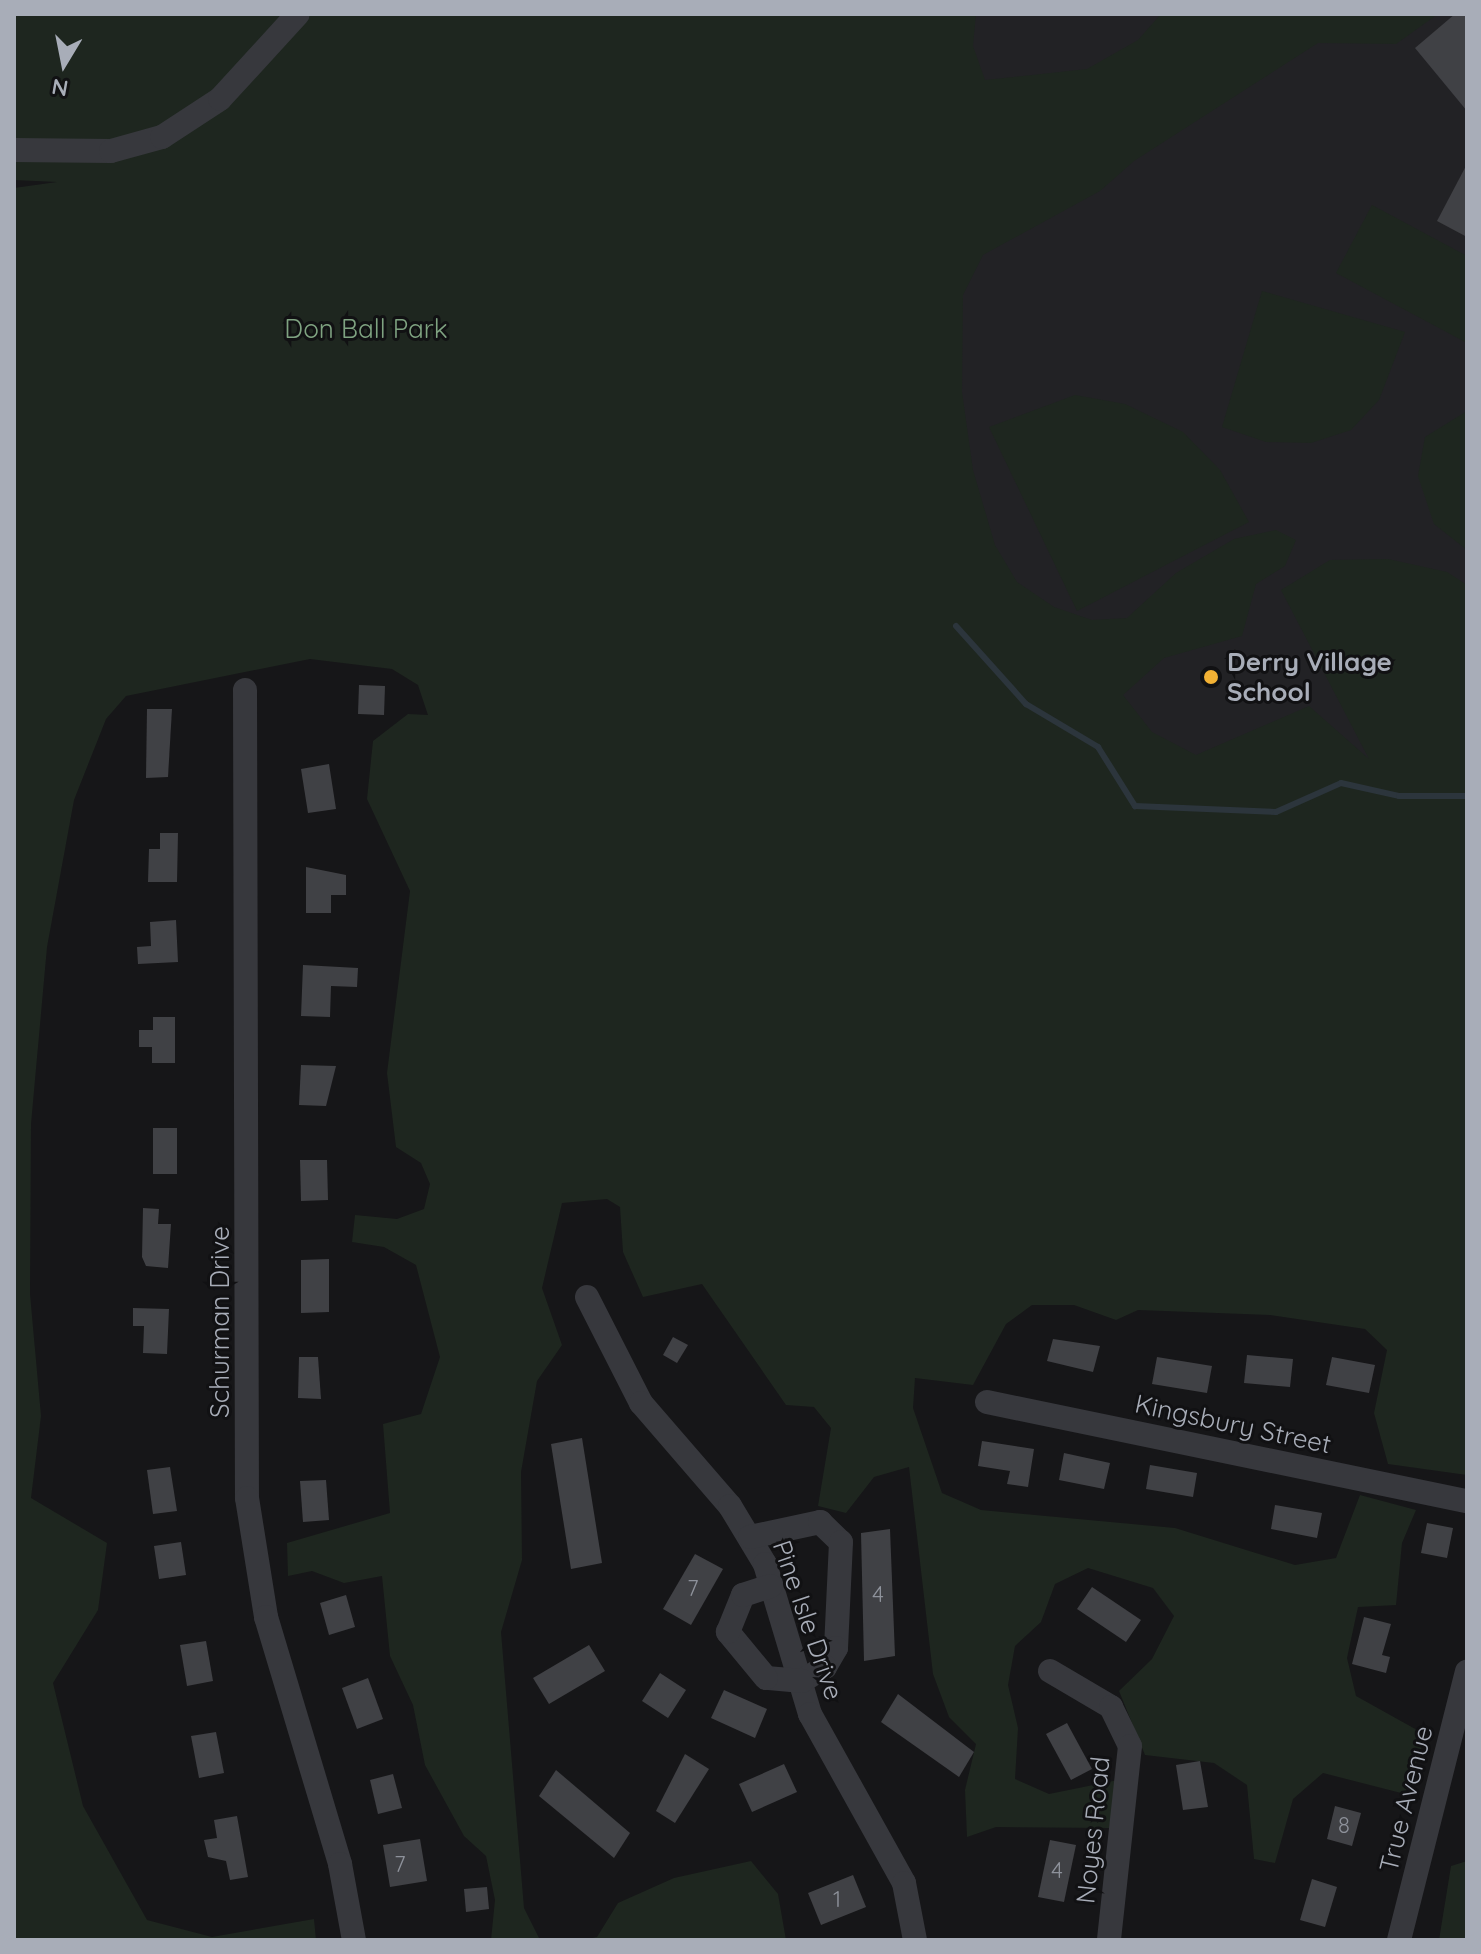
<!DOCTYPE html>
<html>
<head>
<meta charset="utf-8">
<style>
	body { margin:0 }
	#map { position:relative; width:1481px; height:1954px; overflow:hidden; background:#161618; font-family:Quicksand,sans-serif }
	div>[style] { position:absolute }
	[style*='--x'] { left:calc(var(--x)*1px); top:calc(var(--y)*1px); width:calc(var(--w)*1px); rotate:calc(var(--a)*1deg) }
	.built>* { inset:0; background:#222225 }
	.green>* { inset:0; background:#1e261f }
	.stream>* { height:6px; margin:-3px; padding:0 3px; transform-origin:3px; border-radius:3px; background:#2c353c }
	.building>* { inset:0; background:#404145 }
	.minor>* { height:24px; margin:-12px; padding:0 12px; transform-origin:12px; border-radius:12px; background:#37383d }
	.dots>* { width:22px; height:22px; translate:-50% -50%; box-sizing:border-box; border:4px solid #111113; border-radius:50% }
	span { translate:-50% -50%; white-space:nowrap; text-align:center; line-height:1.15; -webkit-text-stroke:6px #111113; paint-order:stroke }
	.number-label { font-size:22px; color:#8e929b }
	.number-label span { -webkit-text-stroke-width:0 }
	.park-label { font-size:26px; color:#7fa381 }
	.poi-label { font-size:26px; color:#a8adb8; font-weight:700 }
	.left { translate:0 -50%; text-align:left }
	.street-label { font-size:26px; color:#a8adb8 }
	.frame { position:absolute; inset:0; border:16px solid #a8adb8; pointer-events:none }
	.north { position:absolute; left:24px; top:24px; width:80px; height:80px; -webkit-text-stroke:6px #111113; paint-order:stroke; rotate:190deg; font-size:22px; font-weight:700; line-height:32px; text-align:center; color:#a8adb8 }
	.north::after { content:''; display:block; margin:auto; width:28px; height:36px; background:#a8adb8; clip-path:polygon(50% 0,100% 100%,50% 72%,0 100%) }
</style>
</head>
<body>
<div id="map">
	<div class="built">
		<i style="clip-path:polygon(959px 14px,1467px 14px,1467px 1308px,956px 772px)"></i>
	</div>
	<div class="green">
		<i style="clip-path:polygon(14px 14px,976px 14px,973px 46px,985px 80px,1087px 69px,1138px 40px,1161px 14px,1438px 14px,1396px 44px,1318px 43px,1134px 161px,1100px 191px,983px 255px,963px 295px,962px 392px,973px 470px,995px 545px,1017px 582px,1054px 607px,1092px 620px,1127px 618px,1176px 573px,1234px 539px,1276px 530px,1296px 540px,1285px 566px,1256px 584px,1242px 636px,1164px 658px,1123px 695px,1152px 732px,1196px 755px,1309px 706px,1369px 759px,1281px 590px,1330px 560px,1388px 559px,1447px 572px,1467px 585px,1467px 1475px,1388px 1464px,1374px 1413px,1387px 1350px,1365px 1329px,1270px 1315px,1138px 1310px,1116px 1320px,1074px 1305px,1032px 1305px,1006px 1324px,973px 1385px,915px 1378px,913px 1408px,942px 1493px,981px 1510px,1175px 1528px,1295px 1565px,1336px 1558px,1360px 1495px,1416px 1510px,1402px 1543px,1396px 1605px,1358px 1607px,1347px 1658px,1356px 1696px,1426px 1735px,1405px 1794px,1323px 1773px,1293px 1799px,1275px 1863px,1254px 1859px,1247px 1785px,1214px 1763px,1145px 1755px,1119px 1691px,1152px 1659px,1174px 1616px,1153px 1588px,1088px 1568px,1055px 1584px,1041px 1622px,1015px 1646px,1008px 1685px,1018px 1728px,1015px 1779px,1049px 1794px,1118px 1780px,1109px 1828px,996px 1827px,967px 1837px,965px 1790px,976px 1744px,949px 1717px,933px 1674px,909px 1467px,874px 1477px,846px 1513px,818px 1506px,831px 1428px,814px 1407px,786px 1405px,702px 1284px,643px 1297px,623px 1252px,620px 1207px,607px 1199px,562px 1203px,542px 1288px,562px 1345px,537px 1381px,521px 1472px,522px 1560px,501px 1632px,524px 1908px,540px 1940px,491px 1940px,495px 1900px,486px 1856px,464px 1836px,425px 1765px,413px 1705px,390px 1656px,382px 1576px,344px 1583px,312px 1571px,288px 1576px,287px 1543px,390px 1513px,383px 1424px,421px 1414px,440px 1357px,416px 1265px,384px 1247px,352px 1242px,355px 1215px,397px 1219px,424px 1209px,430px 1184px,421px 1163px,396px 1147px,387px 1073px,410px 891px,367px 799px,373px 741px,408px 714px,428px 715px,418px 685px,392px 669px,310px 659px,126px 696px,106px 719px,74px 800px,47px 947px,31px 1124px,30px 1294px,41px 1416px,31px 1498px,107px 1543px,98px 1610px,53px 1683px,83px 1806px,147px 1920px,212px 1937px,314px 1919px,316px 1940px,14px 1940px,14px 188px,57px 182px,14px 180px)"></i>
		<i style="clip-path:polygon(1372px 205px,1467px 256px,1467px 343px,1336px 273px)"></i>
		<i style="clip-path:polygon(1262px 291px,1405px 332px,1379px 400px,1351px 430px,1311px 443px,1266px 442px,1222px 427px)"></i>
		<i style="clip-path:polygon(1075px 395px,1125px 404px,1183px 432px,1220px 470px,1249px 522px,1077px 611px,989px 427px)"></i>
		<i style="clip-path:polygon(1467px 411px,1467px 550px,1434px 524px,1418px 476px,1425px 437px)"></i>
		<i style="clip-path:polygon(751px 1861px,778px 1894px,786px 1940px,583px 1940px,597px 1937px,618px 1903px,674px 1878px)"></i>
		<i style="clip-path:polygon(1467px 1861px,1467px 1940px,1439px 1940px,1451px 1866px)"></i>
	</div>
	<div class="stream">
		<i style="--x:956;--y:626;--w:105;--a:48.1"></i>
		<i style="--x:1026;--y:704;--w:84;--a:30.8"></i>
		<i style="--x:1098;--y:747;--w:70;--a:57.9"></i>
		<i style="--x:1135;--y:806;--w:141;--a:2.4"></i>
		<i style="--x:1276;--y:812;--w:71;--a:-24"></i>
		<i style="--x:1341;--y:783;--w:59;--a:12.6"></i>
		<i style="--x:1399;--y:796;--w:68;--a:0"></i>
	</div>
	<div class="building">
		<i style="clip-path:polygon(1455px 14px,1467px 14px,1467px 111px,1415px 48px)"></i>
		<i style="clip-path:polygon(1467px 164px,1467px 237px,1437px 221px)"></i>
		<i style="clip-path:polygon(359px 685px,385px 686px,384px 715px,358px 714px)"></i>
		<i style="clip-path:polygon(147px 709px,172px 709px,168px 777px,146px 778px)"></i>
		<i style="clip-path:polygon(329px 764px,336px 809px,308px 813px,301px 769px)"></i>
		<i style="clip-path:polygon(160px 833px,178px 833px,177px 882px,148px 882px,149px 849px,160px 849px)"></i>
		<i style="clip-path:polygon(306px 867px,346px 875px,346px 895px,331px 895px,331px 913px,306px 913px)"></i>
		<i style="clip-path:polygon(176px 920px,178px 962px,138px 964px,137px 947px,151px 946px,150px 922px)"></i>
		<i style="clip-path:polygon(303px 965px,358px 968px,357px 987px,331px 986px,330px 1017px,301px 1016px)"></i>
		<i style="clip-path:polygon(153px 1017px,175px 1017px,175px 1063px,152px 1063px,152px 1047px,139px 1047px,139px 1030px,153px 1030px)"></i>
		<i style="clip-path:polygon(301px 1065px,336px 1066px,326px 1106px,299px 1105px)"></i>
		<i style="clip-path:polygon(153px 1128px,177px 1128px,177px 1174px,153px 1174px)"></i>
		<i style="clip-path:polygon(300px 1160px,327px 1160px,328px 1200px,301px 1201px)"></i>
		<i style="clip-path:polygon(143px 1208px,159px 1209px,158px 1224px,171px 1224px,168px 1268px,146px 1266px,142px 1257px)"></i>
		<i style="clip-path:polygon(329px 1259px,329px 1312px,301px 1313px,301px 1260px)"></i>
		<i style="clip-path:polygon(133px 1308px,169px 1309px,167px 1354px,143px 1353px,144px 1326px,133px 1326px)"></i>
		<i style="clip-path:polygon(673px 1337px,688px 1345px,677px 1363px,663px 1355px)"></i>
		<i style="clip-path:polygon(1053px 1339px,1100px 1346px,1093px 1372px,1047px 1361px)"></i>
		<i style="clip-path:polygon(1247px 1355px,1293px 1359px,1290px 1387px,1244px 1383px)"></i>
		<i style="clip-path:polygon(299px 1357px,318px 1357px,321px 1399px,298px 1398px)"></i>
		<i style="clip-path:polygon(1157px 1357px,1212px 1366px,1207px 1393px,1152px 1384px)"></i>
		<i style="clip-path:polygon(1332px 1357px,1375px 1365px,1369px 1393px,1326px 1385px)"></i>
		<i style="clip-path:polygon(582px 1438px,602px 1563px,571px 1569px,551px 1444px)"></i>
		<i style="clip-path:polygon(982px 1441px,1034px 1449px,1028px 1487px,1007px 1484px,1010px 1471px,978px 1466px)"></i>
		<i style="clip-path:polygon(1064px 1453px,1110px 1463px,1104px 1489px,1059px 1480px)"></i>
		<i style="clip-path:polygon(1150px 1465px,1197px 1473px,1193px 1497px,1146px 1489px)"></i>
		<i style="clip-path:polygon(170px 1467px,177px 1511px,153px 1514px,147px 1470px)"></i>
		<i style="clip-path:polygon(326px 1480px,329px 1520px,303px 1522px,300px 1481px)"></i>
		<i style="clip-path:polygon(1275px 1505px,1322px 1513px,1317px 1538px,1271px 1529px)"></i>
		<i style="clip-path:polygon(1427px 1523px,1453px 1528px,1447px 1558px,1421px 1553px)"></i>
		<i style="clip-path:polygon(890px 1529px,895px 1656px,864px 1661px,861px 1533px)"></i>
		<i style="clip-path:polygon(181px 1542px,186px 1575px,159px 1579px,154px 1546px)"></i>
		<i style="clip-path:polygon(695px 1554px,723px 1569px,691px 1625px,663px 1609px)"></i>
		<i style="clip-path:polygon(1092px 1587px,1141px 1620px,1126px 1642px,1077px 1609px)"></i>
		<i style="clip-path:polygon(346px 1595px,355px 1627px,329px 1635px,320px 1603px)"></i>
		<i style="clip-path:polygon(1364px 1617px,1391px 1624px,1382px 1655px,1390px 1657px,1386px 1673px,1352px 1664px)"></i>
		<i style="clip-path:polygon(206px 1641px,213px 1681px,187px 1686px,180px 1645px)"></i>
		<i style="clip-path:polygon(589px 1645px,605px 1671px,549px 1704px,533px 1678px)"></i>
		<i style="clip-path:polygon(660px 1673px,686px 1690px,668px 1718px,642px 1701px)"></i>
		<i style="clip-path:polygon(368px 1678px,383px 1719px,357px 1729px,342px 1688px)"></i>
		<i style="clip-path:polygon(724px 1690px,767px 1709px,755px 1738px,711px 1718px)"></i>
		<i style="clip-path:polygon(898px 1694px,974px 1752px,959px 1777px,881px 1722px)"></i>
		<i style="clip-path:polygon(1067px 1723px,1092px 1769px,1071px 1780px,1046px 1734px)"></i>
		<i style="clip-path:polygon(216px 1732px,224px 1773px,199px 1778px,191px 1736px)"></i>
		<i style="clip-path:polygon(685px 1754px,709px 1769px,675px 1823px,656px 1811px)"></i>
		<i style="clip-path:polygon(1200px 1761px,1208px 1807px,1183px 1810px,1176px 1765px)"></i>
		<i style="clip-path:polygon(784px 1764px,797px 1792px,752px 1812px,739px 1784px)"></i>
		<i style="clip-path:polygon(556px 1770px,630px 1833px,614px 1858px,539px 1796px)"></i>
		<i style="clip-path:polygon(393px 1774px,402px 1808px,378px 1814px,370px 1780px)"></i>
		<i style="clip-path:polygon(1335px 1806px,1361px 1813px,1352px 1846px,1327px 1839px)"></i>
		<i style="clip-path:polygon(237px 1816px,248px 1877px,230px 1880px,226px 1861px,208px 1857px,204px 1840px,217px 1838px,214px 1820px)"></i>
		<i style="clip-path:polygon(420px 1839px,427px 1881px,390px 1887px,383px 1845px)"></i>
		<i style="clip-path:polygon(1050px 1840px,1076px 1845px,1064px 1902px,1038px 1897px)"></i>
		<i style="clip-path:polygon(853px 1875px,866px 1907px,821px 1925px,808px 1893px)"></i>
		<i style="clip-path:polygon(1312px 1879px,1337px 1887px,1325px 1927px,1300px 1920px)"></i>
		<i style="clip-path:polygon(487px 1887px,489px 1909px,466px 1912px,464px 1889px)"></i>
	</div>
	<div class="minor">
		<i style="--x:14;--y:150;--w:97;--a:0.6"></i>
		<i style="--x:111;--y:151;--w:53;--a:-15.4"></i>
		<i style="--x:162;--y:137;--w:69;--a:-33.2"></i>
		<i style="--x:220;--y:99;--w:115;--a:-47.5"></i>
		<i style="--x:245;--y:690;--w:808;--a:89.86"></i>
		<i style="--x:247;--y:1498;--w:121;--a:80.9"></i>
		<i style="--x:266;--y:1617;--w:258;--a:73.3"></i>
		<i style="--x:340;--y:1864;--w:77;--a:79.6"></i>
		<i style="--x:587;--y:1297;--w:119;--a:63"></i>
		<i style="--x:641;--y:1403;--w:136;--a:49.2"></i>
		<i style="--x:730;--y:1506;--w:68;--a:58.9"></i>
		<i style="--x:765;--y:1564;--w:157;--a:73.3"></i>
		<i style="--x:810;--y:1714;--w:193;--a:60.9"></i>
		<i style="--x:904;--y:1883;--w:58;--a:79.1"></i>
		<i style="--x:987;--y:1402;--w:490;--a:11.7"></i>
		<i style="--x:750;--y:1537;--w:72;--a:-12.1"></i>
		<i style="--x:820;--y:1522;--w:29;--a:44"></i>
		<i style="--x:841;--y:1542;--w:106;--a:92.7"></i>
		<i style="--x:836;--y:1648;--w:22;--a:120"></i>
		<i style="--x:825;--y:1667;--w:27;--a:149"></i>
		<i style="--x:802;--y:1681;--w:36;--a:-175"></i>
		<i style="--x:766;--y:1678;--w:60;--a:-129.6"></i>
		<i style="--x:728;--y:1632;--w:40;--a:-68"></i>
		<i style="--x:743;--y:1595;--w:29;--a:-18"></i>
		<i style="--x:1050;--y:1671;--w:71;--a:30.5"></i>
		<i style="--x:1111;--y:1707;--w:43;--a:64"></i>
		<i style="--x:1130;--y:1746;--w:195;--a:96.2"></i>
		<i style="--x:1399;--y:1940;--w:277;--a:-75.8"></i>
	</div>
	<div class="dots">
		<i style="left:1211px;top:677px;background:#f2b134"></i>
	</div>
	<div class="number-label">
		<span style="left:693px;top:1589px">7</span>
		<span style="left:878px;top:1595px">4</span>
		<span style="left:1344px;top:1826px">8</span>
		<span style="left:400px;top:1865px">7</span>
		<span style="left:1057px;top:1871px">4</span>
		<span style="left:837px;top:1900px">1</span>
	</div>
	<div class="park-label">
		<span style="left:366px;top:329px">Don Ball Park</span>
	</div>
	<div class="poi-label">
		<span class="left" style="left:1227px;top:677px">Derry Village<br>School</span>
	</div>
	<div class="street-label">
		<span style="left:220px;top:1322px;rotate:-90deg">Schurman Drive</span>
		<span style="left:1233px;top:1424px;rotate:12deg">Kingsbury Street</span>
		<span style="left:808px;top:1620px;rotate:71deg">Pine Isle Drive</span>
		<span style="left:1406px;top:1799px;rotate:-76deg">True Avenue</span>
		<span style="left:1093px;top:1830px;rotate:-84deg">Noyes Road</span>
	</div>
	<div class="frame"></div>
	<div class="north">N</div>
</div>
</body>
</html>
